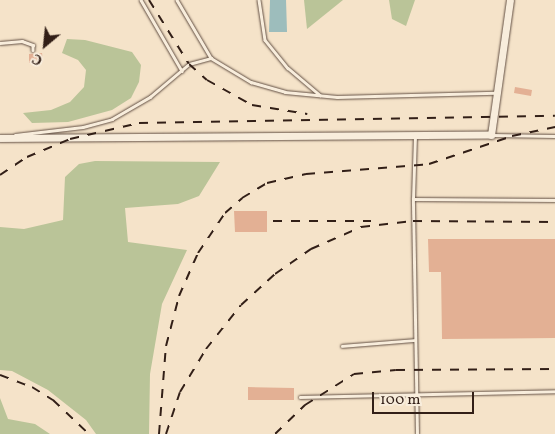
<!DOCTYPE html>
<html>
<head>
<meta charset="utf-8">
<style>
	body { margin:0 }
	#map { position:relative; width:555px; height:434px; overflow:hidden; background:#f5e3c9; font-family:Vollkorn,serif }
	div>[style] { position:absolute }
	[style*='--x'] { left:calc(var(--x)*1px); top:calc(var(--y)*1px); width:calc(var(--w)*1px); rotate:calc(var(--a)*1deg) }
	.green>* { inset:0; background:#bac498 }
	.water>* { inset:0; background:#9dbdbc }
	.building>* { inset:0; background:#e3b094 }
	.roads { filter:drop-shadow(0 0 1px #635044) drop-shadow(0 0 1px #635044) }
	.service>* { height:2.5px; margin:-1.25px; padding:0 1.25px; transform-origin:1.25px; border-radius:1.25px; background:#f8eddc }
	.tertiary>* { height:7px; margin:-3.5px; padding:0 3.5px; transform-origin:3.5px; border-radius:3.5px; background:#f8eddc }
	.rail>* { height:2px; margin-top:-1px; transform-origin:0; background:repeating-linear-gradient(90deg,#321f17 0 9px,transparent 0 18px) }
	span { translate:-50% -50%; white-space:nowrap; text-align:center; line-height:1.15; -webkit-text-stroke:4px #f8eddc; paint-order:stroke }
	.north { position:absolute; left:20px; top:20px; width:50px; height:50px; -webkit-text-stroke:4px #f8eddc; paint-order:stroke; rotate:208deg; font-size:14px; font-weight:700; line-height:20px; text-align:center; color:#321f17 }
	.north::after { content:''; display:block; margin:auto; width:18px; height:22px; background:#321f17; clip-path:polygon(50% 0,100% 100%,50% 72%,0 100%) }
	.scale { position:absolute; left:372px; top:392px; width:102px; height:22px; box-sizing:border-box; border:2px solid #321f17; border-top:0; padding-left:6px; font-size:15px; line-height:18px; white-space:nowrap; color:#321f17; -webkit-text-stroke:4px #f8eddc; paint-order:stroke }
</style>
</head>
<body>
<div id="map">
	<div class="green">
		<i style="clip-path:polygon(304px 0,343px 0,307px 29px)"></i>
		<i style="clip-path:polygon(389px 0,415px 0,406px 26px,392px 19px)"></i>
		<i style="clip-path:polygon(67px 39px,85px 40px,132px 52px,141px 65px,139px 82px,131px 98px,112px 110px,68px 122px,32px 123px,23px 113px,51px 110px,70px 102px,84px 87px,86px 70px,78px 60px,62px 53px)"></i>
		<i style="clip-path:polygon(95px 161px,220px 162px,199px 196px,178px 204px,125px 208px,128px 242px,187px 250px,162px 304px,150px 374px,149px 434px,96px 434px,86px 420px,48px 390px,12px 371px,0 370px,0 227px,24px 229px,63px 220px,65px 177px,79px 164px)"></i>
		<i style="clip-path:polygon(0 398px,8px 419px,35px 424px,50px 434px,0 434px)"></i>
	</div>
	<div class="water">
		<i style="clip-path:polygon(270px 0,286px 0,287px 32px,269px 32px)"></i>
	</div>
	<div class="building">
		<i style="clip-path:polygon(42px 53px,43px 62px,29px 63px,29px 54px)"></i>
		<i style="clip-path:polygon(515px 87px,532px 90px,531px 96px,514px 93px)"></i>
		<i style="clip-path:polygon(234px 211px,267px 211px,267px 232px,235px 232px)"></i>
		<i style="clip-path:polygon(428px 239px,555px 239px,555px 338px,442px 339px,441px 272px,429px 272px)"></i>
		<i style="clip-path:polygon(248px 387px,294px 388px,294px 400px,248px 400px)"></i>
	</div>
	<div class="roads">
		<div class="service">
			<i style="--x:141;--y:0;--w:82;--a:60"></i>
			<i style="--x:177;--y:0;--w:67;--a:59.6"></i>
			<i style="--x:211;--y:58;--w:47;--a:31"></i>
			<i style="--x:251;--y:82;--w:35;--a:16"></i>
			<i style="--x:285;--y:92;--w:52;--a:5.5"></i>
			<i style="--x:337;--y:97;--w:158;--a:-1.5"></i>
			<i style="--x:259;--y:0;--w:40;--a:81.5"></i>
			<i style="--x:265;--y:40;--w:36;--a:51"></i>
			<i style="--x:288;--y:68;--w:42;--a:40.2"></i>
			<i style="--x:0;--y:43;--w:22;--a:-5"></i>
			<i style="--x:22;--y:41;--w:12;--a:20"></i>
			<i style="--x:33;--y:45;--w:5;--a:90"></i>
			<i style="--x:15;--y:135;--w:68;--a:-6.7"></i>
			<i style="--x:83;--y:127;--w:30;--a:-15"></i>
			<i style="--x:112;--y:119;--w:44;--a:-30.1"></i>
			<i style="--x:150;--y:97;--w:51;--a:-40.2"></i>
			<i style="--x:189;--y:64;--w:23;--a:-15"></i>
			<i style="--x:492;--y:135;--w:63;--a:0.9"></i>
			<i style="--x:413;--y:199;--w:63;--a:-88.2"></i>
			<i style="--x:342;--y:346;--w:73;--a:-4.7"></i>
			<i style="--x:300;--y:397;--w:255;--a:-1.3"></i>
			<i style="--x:417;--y:434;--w:235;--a:-91"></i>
			<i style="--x:413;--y:199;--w:142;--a:0.4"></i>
		</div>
		<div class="tertiary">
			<i style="--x:0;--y:138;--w:491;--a:-0.4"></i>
			<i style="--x:491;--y:135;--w:136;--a:-82"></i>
		</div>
	</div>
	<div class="rail">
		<i style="--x:149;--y:0;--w:75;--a:58"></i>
		<i style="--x:189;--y:64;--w:24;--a:42"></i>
		<i style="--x:207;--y:80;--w:51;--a:29.1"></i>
		<i style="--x:252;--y:105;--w:56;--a:9.3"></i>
		<i style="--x:0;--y:175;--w:32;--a:-34"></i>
		<i style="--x:27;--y:157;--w:47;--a:-22.7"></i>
		<i style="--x:70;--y:139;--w:71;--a:-13.1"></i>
		<i style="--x:139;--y:123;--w:416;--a:-1"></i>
		<i style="--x:273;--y:221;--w:98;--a:0"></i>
		<i style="--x:0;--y:375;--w:34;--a:21"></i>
		<i style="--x:32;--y:387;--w:25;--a:32"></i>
		<i style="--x:53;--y:400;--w:50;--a:43.4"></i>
		<i style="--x:159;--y:434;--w:88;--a:-85.5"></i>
		<i style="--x:166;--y:346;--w:52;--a:-75.4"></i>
		<i style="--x:179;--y:296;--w:47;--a:-66.2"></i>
		<i style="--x:198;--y:253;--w:48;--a:-56"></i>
		<i style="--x:225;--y:213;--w:23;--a:-41"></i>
		<i style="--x:242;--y:198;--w:29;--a:-31"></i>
		<i style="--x:267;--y:183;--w:40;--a:-13"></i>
		<i style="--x:306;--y:174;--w:123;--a:-4.6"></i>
		<i style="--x:429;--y:164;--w:88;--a:-18.6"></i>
		<i style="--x:512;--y:136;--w:44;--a:-11.8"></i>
		<i style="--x:166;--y:434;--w:44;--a:-71.6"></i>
		<i style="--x:180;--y:392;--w:50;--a:-58.8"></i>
		<i style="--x:206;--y:349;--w:56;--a:-51.5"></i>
		<i style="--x:241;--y:305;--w:46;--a:-42.4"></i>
		<i style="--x:275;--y:274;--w:44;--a:-34.8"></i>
		<i style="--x:311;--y:249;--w:55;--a:-23.7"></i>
		<i style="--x:361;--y:227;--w:52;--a:-6.6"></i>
		<i style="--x:413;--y:221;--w:142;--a:0.4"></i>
		<i style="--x:275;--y:434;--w:42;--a:-44"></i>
		<i style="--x:305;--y:405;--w:58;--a:-32.3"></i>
		<i style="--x:354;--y:374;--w:42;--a:-5.4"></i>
		<i style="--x:396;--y:370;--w:159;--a:-0.4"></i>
	</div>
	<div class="north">С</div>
	<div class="scale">100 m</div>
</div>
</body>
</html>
